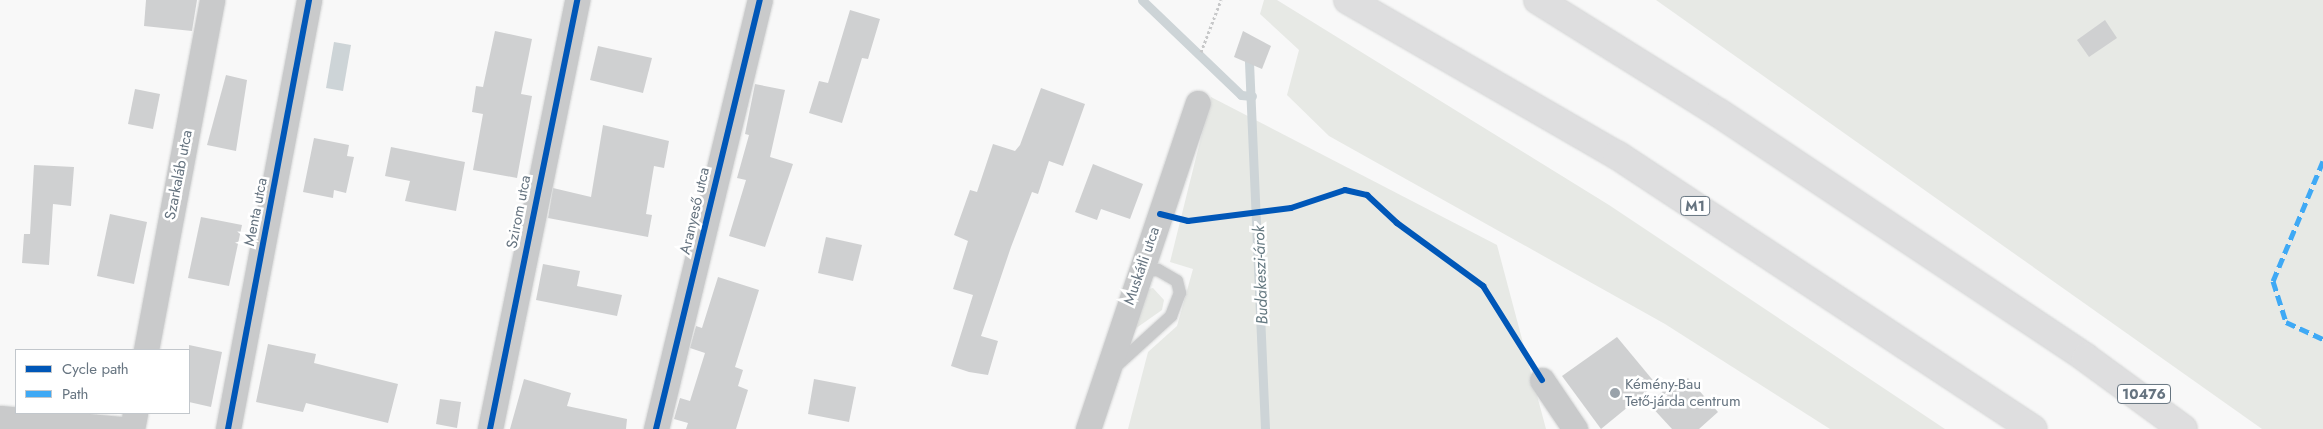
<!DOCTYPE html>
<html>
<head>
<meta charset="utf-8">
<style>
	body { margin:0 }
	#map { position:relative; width:2323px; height:429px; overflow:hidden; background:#f8f8f8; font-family:Jost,sans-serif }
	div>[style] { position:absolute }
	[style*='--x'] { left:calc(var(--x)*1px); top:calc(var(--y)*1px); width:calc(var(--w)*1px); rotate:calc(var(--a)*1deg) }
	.green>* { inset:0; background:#e7e9e5 }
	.water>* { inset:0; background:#cdd4d7 }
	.stream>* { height:9px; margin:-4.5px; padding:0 4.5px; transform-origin:4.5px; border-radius:4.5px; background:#cdd4d7 }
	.building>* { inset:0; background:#cfd0d1 }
	.path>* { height:3px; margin-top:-1.5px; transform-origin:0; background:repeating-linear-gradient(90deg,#c7c8c9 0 2.5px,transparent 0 5px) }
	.roads { filter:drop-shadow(0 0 1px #d4d5d5) drop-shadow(0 0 1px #d4d5d5) }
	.lane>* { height:12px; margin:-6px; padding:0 6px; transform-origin:6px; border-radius:6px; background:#c9cacb }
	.street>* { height:25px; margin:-12.5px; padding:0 12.5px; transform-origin:12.5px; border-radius:12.5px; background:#c9cacb }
	.highway>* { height:28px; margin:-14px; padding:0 14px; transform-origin:14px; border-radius:14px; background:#dededf }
	.quiet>* { height:5px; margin-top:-2.5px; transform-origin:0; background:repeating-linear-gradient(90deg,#3fa9f5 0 10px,transparent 0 15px) }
	.cycleway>* { height:6px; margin:-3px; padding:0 3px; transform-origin:3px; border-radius:3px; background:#0057b8 }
	.dots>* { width:14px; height:14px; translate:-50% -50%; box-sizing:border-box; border:2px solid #fff; border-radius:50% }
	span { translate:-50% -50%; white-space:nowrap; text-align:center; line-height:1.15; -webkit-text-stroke:5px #fff; paint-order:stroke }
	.shield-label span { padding:1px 4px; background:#fff; border:1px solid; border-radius:4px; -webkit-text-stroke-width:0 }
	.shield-label { font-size:14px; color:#667480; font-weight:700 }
	.street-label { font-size:15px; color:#667480 }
	.poi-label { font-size:15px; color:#667480 }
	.left { translate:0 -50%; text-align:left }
	.water-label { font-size:16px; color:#657981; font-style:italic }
	.legend { position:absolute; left:15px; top:349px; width:175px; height:65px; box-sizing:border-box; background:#fff; border:1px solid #c2c7cc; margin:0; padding:6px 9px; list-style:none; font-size:15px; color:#667480 }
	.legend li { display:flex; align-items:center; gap:10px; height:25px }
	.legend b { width:25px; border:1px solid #c2c7cc }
</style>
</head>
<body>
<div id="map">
	<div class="green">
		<i style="clip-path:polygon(1264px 0,1277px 0,1609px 205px,1945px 429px,1830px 429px,1665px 324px,1329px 136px,1287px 95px,1299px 50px,1260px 14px)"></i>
		<i style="clip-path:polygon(1656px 0,2323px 0,2323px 429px,2262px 429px)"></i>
		<i style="clip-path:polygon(1211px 97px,1497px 245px,1546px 429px,1128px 429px,1148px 352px,1177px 326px,1193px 269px,1170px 262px)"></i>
		<i style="clip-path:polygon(1153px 288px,1164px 300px,1162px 310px,1125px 336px,1145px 290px)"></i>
	</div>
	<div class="water">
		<i style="clip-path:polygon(334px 42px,351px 45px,343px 91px,326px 88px)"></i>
	</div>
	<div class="stream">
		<i style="--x:1142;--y:0;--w:137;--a:43.8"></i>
		<i style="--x:1241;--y:95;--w:11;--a:5"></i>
		<i style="--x:1249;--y:62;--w:367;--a:87.5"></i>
	</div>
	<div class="building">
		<i style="clip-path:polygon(146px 0,197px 0,192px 31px,144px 26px)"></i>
		<i style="clip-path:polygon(850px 10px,880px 19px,868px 59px,862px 58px,842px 123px,809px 113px,819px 81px,828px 83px)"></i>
		<i style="clip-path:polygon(2105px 20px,2117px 38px,2089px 57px,2077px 40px)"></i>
		<i style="clip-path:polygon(495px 31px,532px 39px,521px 94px,532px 96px,517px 178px,473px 170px,483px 114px,472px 112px,476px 86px,483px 87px)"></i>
		<i style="clip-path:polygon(1243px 31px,1271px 46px,1262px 69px,1234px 57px)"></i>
		<i style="clip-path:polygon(598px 46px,652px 58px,643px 93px,590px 80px)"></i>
		<i style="clip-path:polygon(226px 75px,247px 80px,236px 151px,207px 145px)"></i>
		<i style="clip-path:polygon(755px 84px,785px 90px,770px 157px,793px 164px,765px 247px,729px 236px,746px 180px,737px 178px,749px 135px,745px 134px)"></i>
		<i style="clip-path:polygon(1041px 88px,1085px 104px,1063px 166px,1049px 161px,1038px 194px,1032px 192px,1011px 247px,981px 336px,998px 341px,988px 375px,969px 372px,951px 366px,973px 295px,953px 289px,968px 241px,954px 235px,970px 190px,977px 192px,993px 144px,1015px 151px,1020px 145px)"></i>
		<i style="clip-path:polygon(135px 89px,160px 94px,153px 129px,128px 124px)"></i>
		<i style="clip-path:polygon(603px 125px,669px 141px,664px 168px,654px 166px,646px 214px,652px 215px,648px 237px,548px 218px,553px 188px,591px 197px)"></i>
		<i style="clip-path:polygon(314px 138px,349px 145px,347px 156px,354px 157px,346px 193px,334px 190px,333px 198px,303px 192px)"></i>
		<i style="clip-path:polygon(391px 147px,465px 162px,456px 211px,405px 201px,410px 181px,385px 176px)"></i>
		<i style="clip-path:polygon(1093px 164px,1143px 184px,1130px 219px,1101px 209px,1097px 220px,1075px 212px)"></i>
		<i style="clip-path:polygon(34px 165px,74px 167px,71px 206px,53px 204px,49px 265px,22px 263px,24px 234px,30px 234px)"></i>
		<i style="clip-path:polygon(110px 214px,147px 222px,134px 284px,97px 276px)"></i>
		<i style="clip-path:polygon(201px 217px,242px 225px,229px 286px,188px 278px)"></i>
		<i style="clip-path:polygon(826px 237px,862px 245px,853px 281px,818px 273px)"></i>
		<i style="clip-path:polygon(543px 264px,580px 271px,577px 286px,622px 295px,617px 316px,536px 300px)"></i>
		<i style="clip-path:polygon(718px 277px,759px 290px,735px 367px,743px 370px,738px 386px,748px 390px,736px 429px,686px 429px,688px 423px,674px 419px,680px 398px,690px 401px,705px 353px,690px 348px,696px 326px,702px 328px)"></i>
		<i style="clip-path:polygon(1617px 337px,1656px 384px,1601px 429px,1562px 376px)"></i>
		<i style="clip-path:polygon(268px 344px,316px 354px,314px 363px,398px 384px,388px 423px,306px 403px,303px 412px,256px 402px)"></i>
		<i style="clip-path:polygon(189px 345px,222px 352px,211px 407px,189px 402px)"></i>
		<i style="clip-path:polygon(1688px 378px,1718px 412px,1699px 429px,1672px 429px,1649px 404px,1667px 387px,1671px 393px)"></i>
		<i style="clip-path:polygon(524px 379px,571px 393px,567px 406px,627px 419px,626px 429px,510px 429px)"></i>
		<i style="clip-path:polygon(814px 379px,856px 387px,849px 422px,808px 414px)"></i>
		<i style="clip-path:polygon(440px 399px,461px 402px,457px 428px,436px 424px)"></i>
	</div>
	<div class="path">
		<i style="--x:1201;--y:52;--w:56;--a:-69"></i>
	</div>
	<div class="roads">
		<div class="lane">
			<i style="--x:1115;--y:367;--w:76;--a:-42.3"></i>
			<i style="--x:1171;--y:316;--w:25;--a:-69"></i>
			<i style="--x:1180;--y:293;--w:12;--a:-104"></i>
			<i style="--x:1177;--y:281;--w:22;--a:-150"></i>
			<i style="--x:1158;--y:270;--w:18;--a:177"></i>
		</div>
		<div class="street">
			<i style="--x:146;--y:350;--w:356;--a:-79.3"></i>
			<i style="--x:1542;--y:380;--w:59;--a:56"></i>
			<i style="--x:0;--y:418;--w:121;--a:5.2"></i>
			<i style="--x:132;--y:429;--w:16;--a:-79"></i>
			<i style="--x:228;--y:429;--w:437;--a:-79.3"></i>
			<i style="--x:490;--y:429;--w:438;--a:-78.5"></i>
			<i style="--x:656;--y:429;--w:441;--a:-76.4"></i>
			<i style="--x:1088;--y:429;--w:344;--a:-71.4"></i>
		</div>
		<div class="highway">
			<i style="--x:1348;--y:0;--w:310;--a:30"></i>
			<i style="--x:1617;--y:155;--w:498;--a:33.4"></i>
			<i style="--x:1538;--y:0;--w:213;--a:32"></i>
			<i style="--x:1719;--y:113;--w:441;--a:33.7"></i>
			<i style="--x:2086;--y:358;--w:120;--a:36.2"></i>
		</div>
	</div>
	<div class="quiet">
		<i style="--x:2323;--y:161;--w:130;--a:112.6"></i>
		<i style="--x:2273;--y:281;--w:43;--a:72.4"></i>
		<i style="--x:2286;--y:322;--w:41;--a:24.7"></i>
	</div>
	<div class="cycleway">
		<i style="--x:1160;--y:214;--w:29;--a:14"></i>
		<i style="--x:1188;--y:221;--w:104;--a:-7.2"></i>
		<i style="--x:1291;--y:208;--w:57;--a:-18.4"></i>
		<i style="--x:1345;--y:190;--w:23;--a:13"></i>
		<i style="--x:1367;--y:195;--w:41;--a:43"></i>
		<i style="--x:1397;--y:223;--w:107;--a:36.2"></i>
		<i style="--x:1483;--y:286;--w:111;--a:57.9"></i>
		<i style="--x:228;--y:429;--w:437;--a:-79.3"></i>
		<i style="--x:490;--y:429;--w:438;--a:-78.5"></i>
		<i style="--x:656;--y:429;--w:441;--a:-76.4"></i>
	</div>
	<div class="dots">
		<i style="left:1615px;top:393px;background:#99a2aa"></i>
	</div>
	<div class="shield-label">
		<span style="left:1695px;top:206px">M1</span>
		<span style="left:2144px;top:394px">10476</span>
	</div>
	<div class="street-label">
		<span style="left:179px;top:175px;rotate:-79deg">Szarkaláb utca</span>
		<span style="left:695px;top:211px;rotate:-77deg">Aranyeső utca</span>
		<span style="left:256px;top:212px;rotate:-79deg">Menta utca</span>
		<span style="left:519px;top:212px;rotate:-79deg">Szirom utca</span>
		<span style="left:1142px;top:266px;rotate:-71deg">Muskátli utca</span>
	</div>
	<div class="poi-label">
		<span class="left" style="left:1625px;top:393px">Kémény-Bau<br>Tető-járda centrum</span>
	</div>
	<div class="water-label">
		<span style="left:1261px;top:275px;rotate:-92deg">Budakeszi-árok</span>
	</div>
	<ul class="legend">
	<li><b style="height:6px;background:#0057b8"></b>Cycle path</li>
	<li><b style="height:6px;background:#3fa9f5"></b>Path</li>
	</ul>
</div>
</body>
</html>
